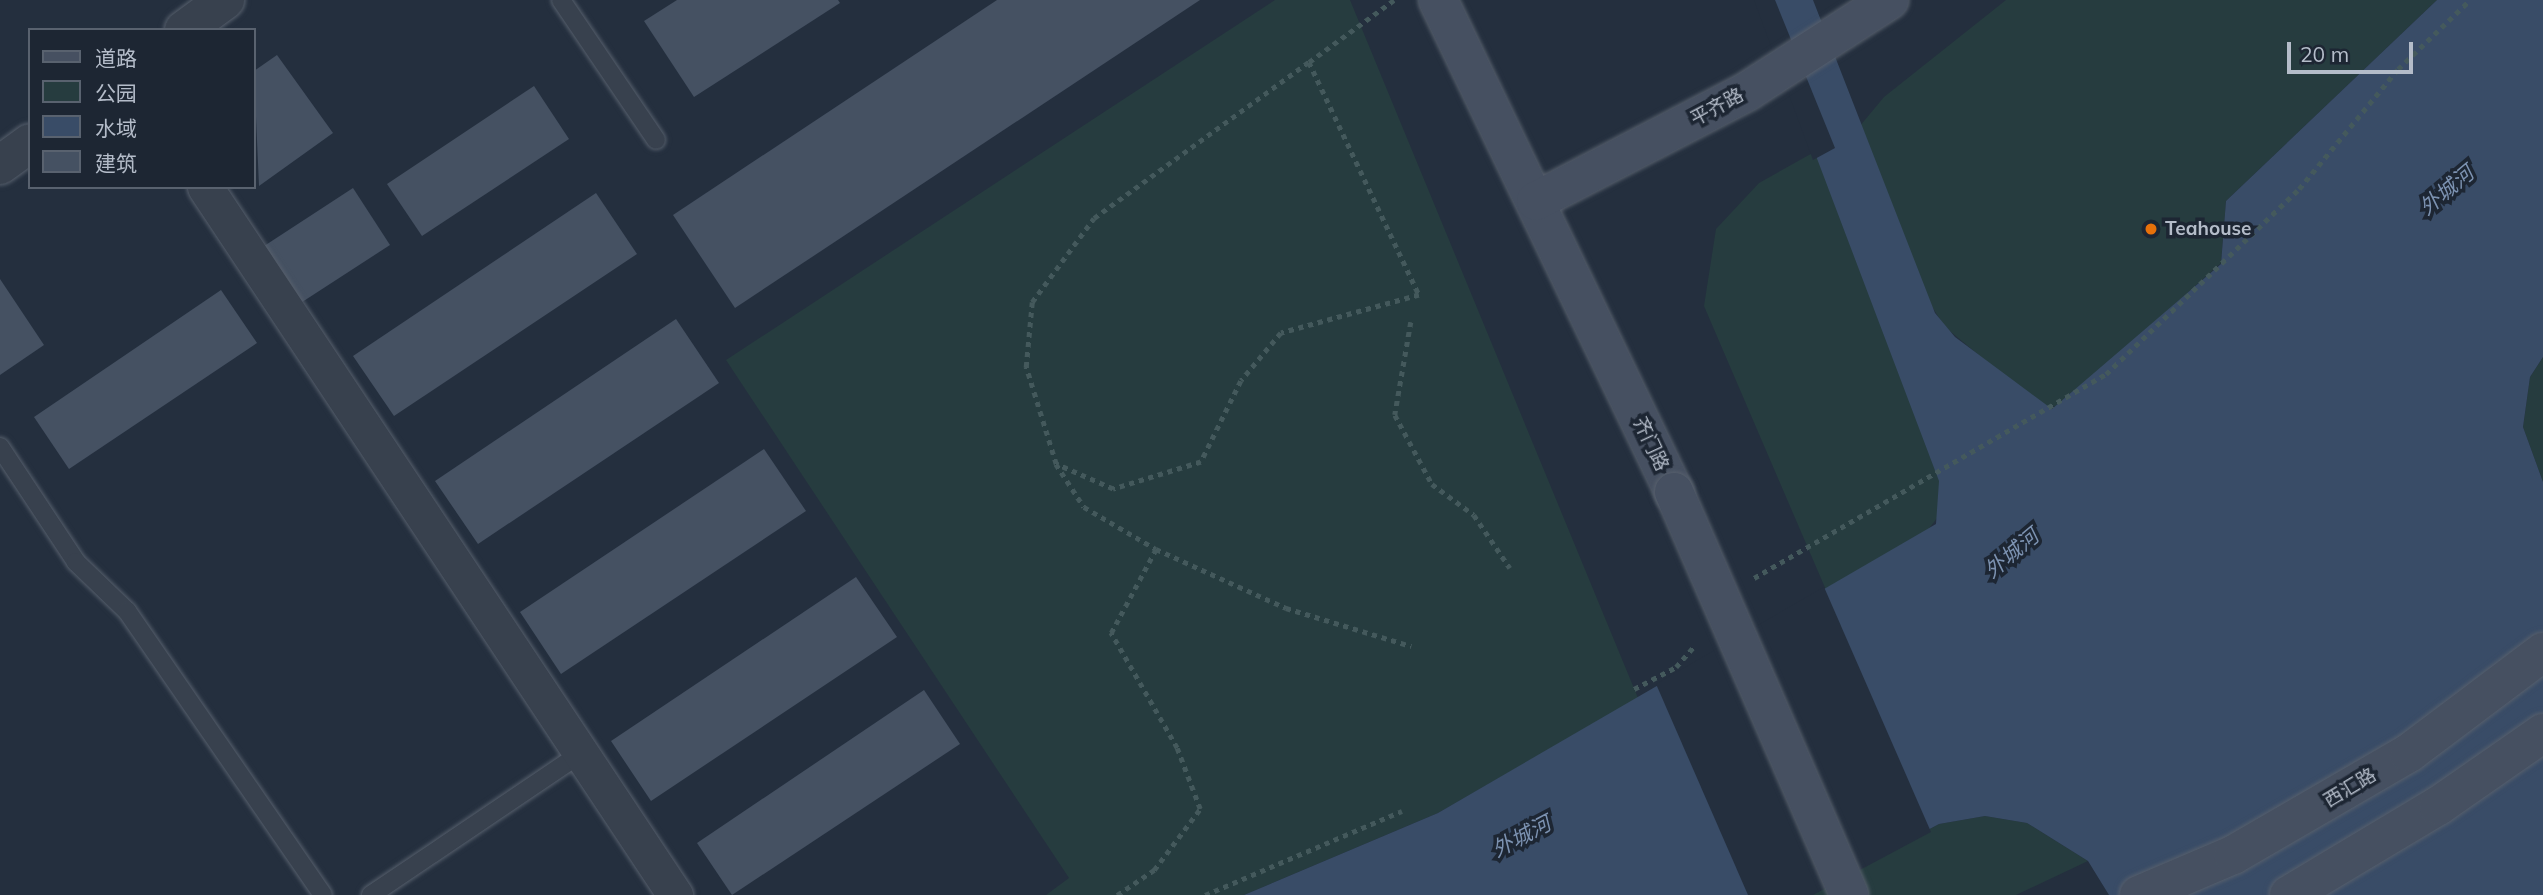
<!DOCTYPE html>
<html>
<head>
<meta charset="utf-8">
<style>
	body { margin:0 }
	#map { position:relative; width:2543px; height:895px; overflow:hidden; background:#242f3e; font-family:Mulish,"Noto Sans SC",sans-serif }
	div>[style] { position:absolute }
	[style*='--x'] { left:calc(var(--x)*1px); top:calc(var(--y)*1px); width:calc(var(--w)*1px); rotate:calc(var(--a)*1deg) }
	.green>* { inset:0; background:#263c3f }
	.water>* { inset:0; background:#394c67 }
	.pier>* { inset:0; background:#242f3e }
	.building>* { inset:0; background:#455162 }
	.path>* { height:4.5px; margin-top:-2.25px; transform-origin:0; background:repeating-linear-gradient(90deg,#44595c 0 5px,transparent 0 10px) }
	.roads { filter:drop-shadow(0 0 2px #565f6c) drop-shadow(0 0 2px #565f6c) }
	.service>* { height:18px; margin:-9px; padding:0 9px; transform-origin:9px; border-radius:9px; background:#38414e }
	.minor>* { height:35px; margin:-17.5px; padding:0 17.5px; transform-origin:17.5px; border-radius:17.5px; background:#38414e }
	.tertiary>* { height:38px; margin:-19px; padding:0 19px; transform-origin:19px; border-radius:19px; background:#38414e }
	.secondary>* { height:38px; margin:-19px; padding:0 19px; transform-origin:19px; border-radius:19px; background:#465061 }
	.bridges { filter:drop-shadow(0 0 2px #565f6c) drop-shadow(0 0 2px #565f6c) }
	.secondary-bridge>* { height:38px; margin:-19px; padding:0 19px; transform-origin:19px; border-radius:19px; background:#465061 }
	.dots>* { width:19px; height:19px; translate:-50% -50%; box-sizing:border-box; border:4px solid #1d2633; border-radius:50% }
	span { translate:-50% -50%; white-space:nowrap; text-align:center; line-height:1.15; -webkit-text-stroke:7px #1d2633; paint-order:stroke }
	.street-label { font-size:19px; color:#b4bcc9 }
	.poi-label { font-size:19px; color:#b4bcc9; font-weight:700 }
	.left { translate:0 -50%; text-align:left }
	.water-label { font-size:21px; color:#7c92b1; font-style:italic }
	.legend { position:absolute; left:28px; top:28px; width:228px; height:161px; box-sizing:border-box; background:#1d2633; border:2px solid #59626f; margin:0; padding:9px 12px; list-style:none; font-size:21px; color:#b4bcc9 }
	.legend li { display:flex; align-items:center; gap:14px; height:35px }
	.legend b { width:35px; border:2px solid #59626f }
	.scale { position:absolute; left:2287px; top:42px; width:126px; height:32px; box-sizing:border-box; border:4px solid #b4bcc9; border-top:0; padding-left:9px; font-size:21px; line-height:24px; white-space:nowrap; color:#b4bcc9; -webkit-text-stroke:5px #1d2633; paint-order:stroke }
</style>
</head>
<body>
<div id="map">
	<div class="green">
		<i style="clip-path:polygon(1275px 0,1350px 0,1638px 698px,1438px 813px,1244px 895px,1046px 895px,1069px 878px,726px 360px)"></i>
		<i style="clip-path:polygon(2006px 0,2437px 0,2226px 201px,2221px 263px,2060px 407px,2039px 405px,1945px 327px,1929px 302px,1941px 513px,1927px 531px,1826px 590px,1704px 306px,1716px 229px,1759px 183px,1859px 127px,1884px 97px)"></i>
		<i style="clip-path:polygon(2543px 357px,2543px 482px,2523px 427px,2530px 377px)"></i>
		<i style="clip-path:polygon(1985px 816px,2027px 823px,2088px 861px,2016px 895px,1806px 895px,1939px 824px)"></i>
	</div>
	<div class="water">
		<i style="clip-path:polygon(1757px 0,1813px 0,1935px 313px,1955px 337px,2052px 409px,2221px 264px,2226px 201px,2437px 0,2543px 0,2543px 357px,2530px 377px,2523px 427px,2543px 482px,2543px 895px,2109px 895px,2088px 861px,2027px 823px,1985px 816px,1939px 824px,1806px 895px,1244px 895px,1438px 813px,1936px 524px,1939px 481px)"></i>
	</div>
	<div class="pier">
		<i style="clip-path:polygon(1754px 0,1775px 0,1835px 148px,1813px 160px)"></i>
		<i style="clip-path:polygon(1824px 587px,1931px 832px,1813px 895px,1748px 895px,1656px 684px)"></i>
	</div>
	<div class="building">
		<i style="clip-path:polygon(677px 0,838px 0,840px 3px,694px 97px,644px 21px)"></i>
		<i style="clip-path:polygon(997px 0,1200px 0,735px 308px,673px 215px)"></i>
		<i style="clip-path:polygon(277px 55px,333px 133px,259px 186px,254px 71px)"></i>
		<i style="clip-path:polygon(534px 86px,569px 139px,422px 236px,387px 184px)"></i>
		<i style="clip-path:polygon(353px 188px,390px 245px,296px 306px,258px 250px)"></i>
		<i style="clip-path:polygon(596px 193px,637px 254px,394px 416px,353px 356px)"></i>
		<i style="clip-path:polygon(0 279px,44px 345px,0 375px)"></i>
		<i style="clip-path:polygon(221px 290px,257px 343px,69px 469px,34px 417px)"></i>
		<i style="clip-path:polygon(676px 319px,719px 383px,478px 544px,435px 481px)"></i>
		<i style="clip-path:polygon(764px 449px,806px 511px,561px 674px,520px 612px)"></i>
		<i style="clip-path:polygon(856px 577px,897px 637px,651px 801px,611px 741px)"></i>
		<i style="clip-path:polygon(924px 690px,960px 744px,732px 895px,697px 843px)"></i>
	</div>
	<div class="path">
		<i style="--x:1309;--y:62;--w:258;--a:64.7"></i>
		<i style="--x:1419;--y:295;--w:143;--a:164.6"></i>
		<i style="--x:1281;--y:333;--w:62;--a:129.8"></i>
		<i style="--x:1241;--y:381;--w:90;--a:116.3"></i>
		<i style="--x:1201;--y:462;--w:92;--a:162.9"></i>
		<i style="--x:1113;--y:489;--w:62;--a:-156.3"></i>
		<i style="--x:1056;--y:464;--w:102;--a:-107.2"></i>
		<i style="--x:1026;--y:367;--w:65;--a:-84.7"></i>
		<i style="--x:1032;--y:302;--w:104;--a:-53.6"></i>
		<i style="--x:1094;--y:218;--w:266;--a:-36"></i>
		<i style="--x:1309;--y:62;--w:105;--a:-36.1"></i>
		<i style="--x:1411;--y:322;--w:94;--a:99.8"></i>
		<i style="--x:1395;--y:415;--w:78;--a:61.8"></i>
		<i style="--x:1432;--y:484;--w:52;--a:36.4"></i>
		<i style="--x:1474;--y:515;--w:64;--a:55.8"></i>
		<i style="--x:1056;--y:464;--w:51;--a:56.9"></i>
		<i style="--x:1084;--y:507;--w:83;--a:30.3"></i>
		<i style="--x:1156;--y:549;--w:143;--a:24.4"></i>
		<i style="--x:1286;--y:608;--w:131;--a:16.9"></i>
		<i style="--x:1754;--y:578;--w:407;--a:-30.1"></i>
		<i style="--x:2106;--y:374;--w:267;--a:-43.8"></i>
		<i style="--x:2299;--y:189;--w:156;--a:-50.5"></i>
		<i style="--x:2398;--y:69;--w:100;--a:-43.8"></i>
		<i style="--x:1634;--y:689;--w:47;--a:-27.6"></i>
		<i style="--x:1676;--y:667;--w:29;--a:-49"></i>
		<i style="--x:1117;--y:895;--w:45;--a:-34"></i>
		<i style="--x:1154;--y:870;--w:76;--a:-53"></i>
		<i style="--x:1200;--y:809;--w:65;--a:-110.7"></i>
		<i style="--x:1177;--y:748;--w:133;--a:-119.9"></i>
		<i style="--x:1111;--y:633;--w:95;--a:-61.8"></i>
		<i style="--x:1205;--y:895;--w:214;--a:-23.1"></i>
	</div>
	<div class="roads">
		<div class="service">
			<i style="--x:561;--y:0;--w:169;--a:55.8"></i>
			<i style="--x:0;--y:447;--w:138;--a:56.5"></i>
			<i style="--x:76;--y:562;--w:71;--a:43.9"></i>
			<i style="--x:127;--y:611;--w:345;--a:55.4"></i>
			<i style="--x:371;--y:895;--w:252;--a:-34"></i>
		</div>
		<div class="minor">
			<i style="--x:205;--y:187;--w:850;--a:56.42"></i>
		</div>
		<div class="tertiary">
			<i style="--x:184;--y:30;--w:51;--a:-36.2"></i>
			<i style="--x:0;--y:165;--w:37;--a:-36"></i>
		</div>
		<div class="secondary">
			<i style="--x:1438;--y:0;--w:546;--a:64.37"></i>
			<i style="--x:1536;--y:201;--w:239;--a:-27.4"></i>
			<i style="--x:1748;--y:91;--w:168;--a:-32.8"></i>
			<i style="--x:2139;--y:895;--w:102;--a:-23.1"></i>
			<i style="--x:2233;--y:855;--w:203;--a:-30.1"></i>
			<i style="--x:2409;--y:753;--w:168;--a:-37"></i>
			<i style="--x:2289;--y:895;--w:174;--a:-30.9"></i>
			<i style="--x:2438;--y:806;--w:128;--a:-34.8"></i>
		</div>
	</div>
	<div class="bridges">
		<div class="secondary-bridge">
			<i style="--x:1674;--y:492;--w:439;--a:66.5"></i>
		</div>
	</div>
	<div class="dots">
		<i style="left:2151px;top:229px;background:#e8710a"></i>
	</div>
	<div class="street-label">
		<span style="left:1717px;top:107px;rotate:-28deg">平齐路</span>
		<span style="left:1651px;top:444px;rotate:65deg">齐门路</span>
		<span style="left:2350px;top:788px;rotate:-31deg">西汇路</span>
	</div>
	<div class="poi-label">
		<span class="left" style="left:2165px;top:229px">Teahouse</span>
	</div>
	<div class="water-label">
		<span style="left:2446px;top:190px;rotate:-40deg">外城河</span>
		<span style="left:2011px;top:553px;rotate:-40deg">外城河</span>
		<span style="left:1521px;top:836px;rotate:-28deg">外城河</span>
	</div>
	<ul class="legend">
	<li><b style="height:9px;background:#465061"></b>道路</li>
	<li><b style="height:19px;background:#263c3f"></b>公园</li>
	<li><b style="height:19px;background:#394c67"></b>水域</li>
	<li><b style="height:19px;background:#455162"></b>建筑</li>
	</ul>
	<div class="scale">20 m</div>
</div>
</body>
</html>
